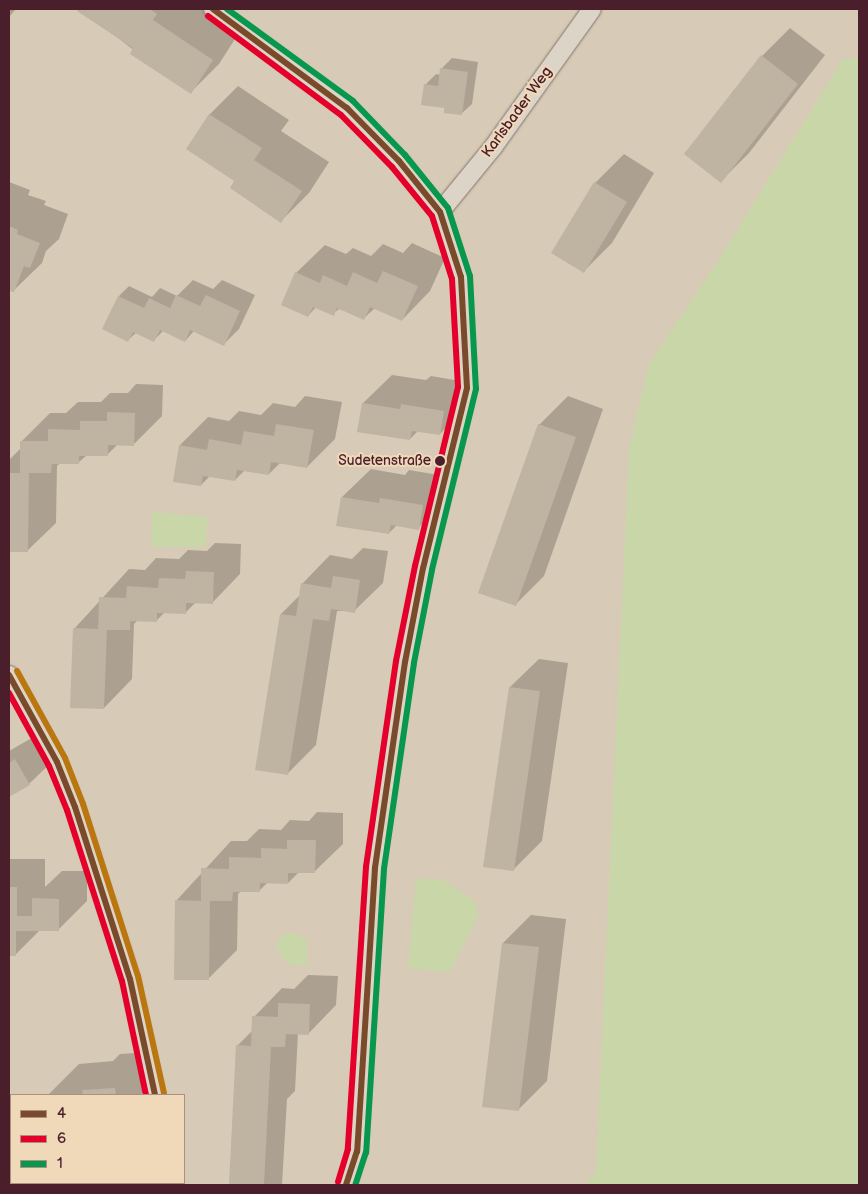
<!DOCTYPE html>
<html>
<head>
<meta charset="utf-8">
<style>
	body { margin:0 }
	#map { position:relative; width:868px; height:1194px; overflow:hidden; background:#d7cab6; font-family:"Balsamiq Sans",sans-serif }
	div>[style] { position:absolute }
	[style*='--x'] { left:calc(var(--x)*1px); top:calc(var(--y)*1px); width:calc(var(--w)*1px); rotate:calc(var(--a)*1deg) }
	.green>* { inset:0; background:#c9d7a8 }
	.shadow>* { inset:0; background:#0003 }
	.building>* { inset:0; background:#bfb3a2 }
	.roads { filter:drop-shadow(0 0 1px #82746d) drop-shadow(0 0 1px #82746d) }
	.minor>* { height:18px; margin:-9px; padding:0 9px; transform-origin:9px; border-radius:9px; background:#ddd4c8 }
	.bus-1>* { height:6px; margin:-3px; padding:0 3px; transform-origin:3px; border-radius:3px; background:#7a4b2a }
	.bus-2>* { height:6px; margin:-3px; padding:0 3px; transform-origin:3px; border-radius:3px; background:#e4002b }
	.bus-3>* { height:6px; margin:-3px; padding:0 3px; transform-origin:3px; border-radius:3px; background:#07984d }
	.bus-4>* { height:6px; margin:-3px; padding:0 3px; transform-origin:3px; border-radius:3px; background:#ba770f }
	.dots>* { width:14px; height:14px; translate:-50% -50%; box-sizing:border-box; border:2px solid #f0d9b9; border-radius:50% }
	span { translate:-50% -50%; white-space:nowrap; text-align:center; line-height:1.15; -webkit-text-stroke:4px #f0d9b9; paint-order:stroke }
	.bus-label { font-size:14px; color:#4a1f2b }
	.right { translate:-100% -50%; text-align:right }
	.street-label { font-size:15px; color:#4a1f2b }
	.frame { position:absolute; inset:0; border:10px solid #4a1f2b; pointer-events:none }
	.legend { position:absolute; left:10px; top:1094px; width:175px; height:90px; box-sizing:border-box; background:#f0d9b9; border:1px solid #ae8f80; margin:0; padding:6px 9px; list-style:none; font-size:15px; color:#4a1f2b }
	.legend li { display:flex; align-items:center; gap:10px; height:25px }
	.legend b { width:25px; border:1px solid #ae8f80 }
</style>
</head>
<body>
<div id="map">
	<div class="green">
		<i style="clip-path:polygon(859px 57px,859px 1185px,586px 1185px,596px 1171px,629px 449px,649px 364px,720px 258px,843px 59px)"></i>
		<i style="clip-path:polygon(152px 512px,208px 517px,205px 547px,151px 547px)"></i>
		<i style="clip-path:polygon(416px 879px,441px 879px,475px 901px,478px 916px,450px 972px,408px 969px)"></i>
		<i style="clip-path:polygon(296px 933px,307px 941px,307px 964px,295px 966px,283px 959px,276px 946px,280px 935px)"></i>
	</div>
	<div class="shadow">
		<i style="clip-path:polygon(9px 9px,16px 9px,9px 17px)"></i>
		<i style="clip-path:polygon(80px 9px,206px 9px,240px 31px,219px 64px,190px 93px)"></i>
		<i style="clip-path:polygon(790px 28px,825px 55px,749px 153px,721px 181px,762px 56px)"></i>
		<i style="clip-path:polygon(452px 58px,478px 62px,472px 104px,461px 114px,446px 107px,425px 85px,436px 74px,441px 75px,441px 69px)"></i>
		<i style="clip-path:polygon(238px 86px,289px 120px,281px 131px,329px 162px,309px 193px,281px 221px,236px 180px,188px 148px,210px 114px)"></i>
		<i style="clip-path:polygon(624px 154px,654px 173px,612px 243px,584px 271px,595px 183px)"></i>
		<i style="clip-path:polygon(9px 182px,30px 190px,28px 195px,46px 201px,44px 205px,68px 214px,59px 239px,46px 251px,42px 263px,13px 291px,9px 289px)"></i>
		<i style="clip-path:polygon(412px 243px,445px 258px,430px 291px,402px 320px,375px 308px,364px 318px,340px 308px,333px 314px,316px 307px,308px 316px,296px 273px,325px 245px,346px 254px,353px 248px,371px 256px,383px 244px,403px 253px)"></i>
		<i style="clip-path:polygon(193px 280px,213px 289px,222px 280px,255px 295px,239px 329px,223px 345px,194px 331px,185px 341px,163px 331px,154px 340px,137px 332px,128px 340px,104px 329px,119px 296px,129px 286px,152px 297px,160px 288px,177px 296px)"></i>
		<i style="clip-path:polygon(392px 375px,426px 380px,431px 376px,472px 383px,468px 406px,440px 434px,418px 431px,410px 439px,359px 431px,363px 403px)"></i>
		<i style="clip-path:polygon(136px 384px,163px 385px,162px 416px,134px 444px,118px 444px,107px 455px,87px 455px,78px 463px,60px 463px,57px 466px,56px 523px,27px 551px,9px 551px,9px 460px,22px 447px,22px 441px,50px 413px,66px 413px,78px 402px,101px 402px,110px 393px,128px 393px)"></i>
		<i style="clip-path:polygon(305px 396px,342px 402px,335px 439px,307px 467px,280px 463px,269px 474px,245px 470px,235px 480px,210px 476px,201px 485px,180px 445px,208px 417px,229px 421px,239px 411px,261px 415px,273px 403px,295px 407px)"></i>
		<i style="clip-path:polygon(568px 396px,603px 409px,544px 576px,515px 605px,539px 425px)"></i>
		<i style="clip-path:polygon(371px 469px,405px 475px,409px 470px,451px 477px,447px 500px,418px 528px,397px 525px,389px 533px,342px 497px)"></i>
		<i style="clip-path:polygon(215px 543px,241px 544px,240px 574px,212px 603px,196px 602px,185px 613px,165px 612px,156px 621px,138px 620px,134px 624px,132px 679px,104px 708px,74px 629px,129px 569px,145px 570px,156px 558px,179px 559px,188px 550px,207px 551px)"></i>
		<i style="clip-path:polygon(363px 548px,388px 551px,383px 583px,354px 611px,337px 611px,316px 745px,287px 774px,281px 614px,300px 595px,302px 584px,330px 555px,352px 559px)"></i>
		<i style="clip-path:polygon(539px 659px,568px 663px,542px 841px,514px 869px,484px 865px,510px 687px)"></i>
		<i style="clip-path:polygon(44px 731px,58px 756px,29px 784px,9px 796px,9px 751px)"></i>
		<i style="clip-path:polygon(317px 812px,343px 813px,343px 844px,314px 872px,299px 872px,288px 883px,268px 882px,259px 891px,241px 891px,238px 894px,237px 950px,208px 979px,176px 901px,231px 841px,247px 841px,259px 829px,281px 830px,290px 820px,309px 821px)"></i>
		<i style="clip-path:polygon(9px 859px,45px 859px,45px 887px,62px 871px,87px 871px,87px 901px,58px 930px,40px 930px,15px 955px,9px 955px)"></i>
		<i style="clip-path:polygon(531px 915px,566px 919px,547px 1081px,518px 1110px,503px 943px)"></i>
		<i style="clip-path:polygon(308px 975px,338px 976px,336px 1005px,308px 1034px,298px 1033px,295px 1091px,287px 1099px,282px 1185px,230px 1185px,238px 1045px,253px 1030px,254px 1017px,282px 988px,294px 989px)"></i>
		<i style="clip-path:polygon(151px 1052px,154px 1082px,140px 1095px,48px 1095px,79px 1064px,113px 1061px,120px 1054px)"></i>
		<i style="clip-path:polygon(26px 1183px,51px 1183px,61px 1185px,23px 1185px)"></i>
	</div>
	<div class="building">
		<i style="clip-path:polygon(79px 9px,150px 9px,157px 14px,153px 20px,213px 60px,191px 94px,130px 54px,133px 48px,77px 11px)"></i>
		<i style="clip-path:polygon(761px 55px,798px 84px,721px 183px,684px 154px)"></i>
		<i style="clip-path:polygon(440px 68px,468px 72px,462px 115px,444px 113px,444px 108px,421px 105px,424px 84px,438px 86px)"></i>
		<i style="clip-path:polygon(209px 114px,262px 148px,254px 160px,302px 191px,281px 223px,230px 188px,234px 181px,186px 149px)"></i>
		<i style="clip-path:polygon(594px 182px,627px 202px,584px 273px,551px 253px)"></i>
		<i style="clip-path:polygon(9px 226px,18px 230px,17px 234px,40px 243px,30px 268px,24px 266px,14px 292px,9px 291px)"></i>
		<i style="clip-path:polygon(383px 271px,418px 286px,402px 321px,370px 307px,364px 320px,337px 308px,334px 316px,313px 307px,308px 317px,281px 305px,295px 272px,320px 283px,323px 275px,347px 286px,353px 272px,377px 283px)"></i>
		<i style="clip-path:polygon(176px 295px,200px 306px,206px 295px,240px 311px,224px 346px,190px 330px,185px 342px,160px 330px,154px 342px,133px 332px,128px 342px,102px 329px,118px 296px,144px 308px,149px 298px,170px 308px)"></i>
		<i style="clip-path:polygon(362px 403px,400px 409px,401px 404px,444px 411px,440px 435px,412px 431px,410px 440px,357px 432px)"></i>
		<i style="clip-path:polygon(107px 412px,135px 413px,134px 446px,108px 445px,108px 456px,79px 456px,79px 464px,52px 464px,51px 473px,29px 473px,28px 552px,9px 552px,9px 473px,20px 473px,20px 441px,48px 441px,48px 429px,80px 430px,80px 421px,107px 421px)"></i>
		<i style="clip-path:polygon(276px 424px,314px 430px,307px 468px,271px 462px,269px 475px,237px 470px,235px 481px,203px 476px,201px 486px,173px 482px,179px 445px,207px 450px,209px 439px,241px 445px,244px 431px,274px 436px)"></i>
		<i style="clip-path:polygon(538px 424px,576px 437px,516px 606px,478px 593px)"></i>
		<i style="clip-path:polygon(341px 497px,379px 503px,380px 498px,423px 505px,419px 530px,391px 525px,389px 534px,336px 526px)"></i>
		<i style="clip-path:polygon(186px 571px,214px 572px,213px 604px,186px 603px,186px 614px,157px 613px,157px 622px,130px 621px,130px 630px,107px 630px,104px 709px,70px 708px,73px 628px,98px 629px,99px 597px,126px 598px,127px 586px,158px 588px,159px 578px,185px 579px)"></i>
		<i style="clip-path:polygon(333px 576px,360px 580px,355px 613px,331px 609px,329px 621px,313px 619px,288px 775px,255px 770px,280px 614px,296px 616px,301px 583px,331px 588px)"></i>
		<i style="clip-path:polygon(509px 687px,540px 691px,514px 871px,483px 867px)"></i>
		<i style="clip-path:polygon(15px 759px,30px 785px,9px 797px,9px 763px)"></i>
		<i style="clip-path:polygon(287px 840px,316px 840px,315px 873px,288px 873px,288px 884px,260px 883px,260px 892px,233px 892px,232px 901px,210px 901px,209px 980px,174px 980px,175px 900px,201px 901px,201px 868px,229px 869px,229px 857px,261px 858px,261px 848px,287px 849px)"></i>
		<i style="clip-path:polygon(9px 887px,17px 887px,17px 916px,32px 916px,32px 898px,59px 899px,59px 931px,16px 931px,16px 956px,9px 956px)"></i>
		<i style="clip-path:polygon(502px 943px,539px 947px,519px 1111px,482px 1107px)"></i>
		<i style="clip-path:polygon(278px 1003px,310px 1004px,309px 1035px,286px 1034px,285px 1047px,271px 1047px,264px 1185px,229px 1185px,236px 1045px,251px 1046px,252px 1016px,278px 1017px)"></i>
		<i style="clip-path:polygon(115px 1088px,116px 1095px,83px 1095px,82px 1090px)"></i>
	</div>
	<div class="roads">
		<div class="minor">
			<i style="--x:213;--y:9;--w:167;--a:36.5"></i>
			<i style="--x:347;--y:108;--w:74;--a:45.5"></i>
			<i style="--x:399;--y:161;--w:65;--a:51.2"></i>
			<i style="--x:440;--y:212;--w:68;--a:72.1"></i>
			<i style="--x:461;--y:277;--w:111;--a:86.9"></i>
			<i style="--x:467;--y:388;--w:185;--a:103.7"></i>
			<i style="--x:423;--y:568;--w:96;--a:100.8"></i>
			<i style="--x:405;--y:662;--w:208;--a:98.3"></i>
			<i style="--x:375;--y:868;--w:284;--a:93.6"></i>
			<i style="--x:357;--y:1151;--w:36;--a:108"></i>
			<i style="--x:440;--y:212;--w:85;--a:-50.7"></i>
			<i style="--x:494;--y:146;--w:168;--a:-54.4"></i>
			<i style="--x:9;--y:675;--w:99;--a:61.1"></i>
			<i style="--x:57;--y:762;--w:48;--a:68.2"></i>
			<i style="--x:75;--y:807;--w:181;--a:72.3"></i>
			<i style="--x:130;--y:979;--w:119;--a:77.8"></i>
			<i style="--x:172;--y:1183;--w:2;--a:63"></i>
		</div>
	</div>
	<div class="bus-1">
		<i style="--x:213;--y:9;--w:167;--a:36.5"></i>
		<i style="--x:347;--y:108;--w:74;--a:45.5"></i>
		<i style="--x:399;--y:161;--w:65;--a:51.2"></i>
		<i style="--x:440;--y:212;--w:68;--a:72.1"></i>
		<i style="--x:461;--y:277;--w:111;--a:86.9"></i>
		<i style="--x:467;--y:388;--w:185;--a:103.7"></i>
		<i style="--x:423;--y:568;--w:96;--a:100.8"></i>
		<i style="--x:405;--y:662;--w:208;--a:98.3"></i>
		<i style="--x:375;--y:868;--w:284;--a:93.6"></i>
		<i style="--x:357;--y:1151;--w:36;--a:108"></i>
		<i style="--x:9;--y:675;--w:99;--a:61.1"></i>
		<i style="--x:57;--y:762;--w:48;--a:68.2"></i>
		<i style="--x:75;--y:807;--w:181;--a:72.3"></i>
		<i style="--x:130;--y:979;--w:119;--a:77.8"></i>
	</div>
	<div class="bus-2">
		<i style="--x:208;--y:16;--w:166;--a:36.7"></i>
		<i style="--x:341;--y:115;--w:73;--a:45.6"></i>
		<i style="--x:392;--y:167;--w:63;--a:50.8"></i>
		<i style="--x:432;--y:216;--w:66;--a:72.4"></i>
		<i style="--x:452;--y:279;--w:108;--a:86.8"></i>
		<i style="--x:458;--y:387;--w:184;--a:103.5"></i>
		<i style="--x:415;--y:566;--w:97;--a:101.3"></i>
		<i style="--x:396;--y:661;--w:208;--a:98.3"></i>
		<i style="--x:366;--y:867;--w:283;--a:93.7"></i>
		<i style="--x:348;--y:1149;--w:34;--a:107"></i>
		<i style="--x:9;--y:693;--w:83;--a:61.3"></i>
		<i style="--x:49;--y:766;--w:48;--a:67.8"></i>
		<i style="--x:67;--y:810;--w:180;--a:72.2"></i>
		<i style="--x:122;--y:981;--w:116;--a:78.1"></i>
	</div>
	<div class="bus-3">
		<i style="--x:227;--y:9;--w:156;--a:36.1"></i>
		<i style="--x:353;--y:101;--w:75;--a:46.1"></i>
		<i style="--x:405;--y:155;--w:68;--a:50.9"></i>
		<i style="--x:448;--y:208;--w:71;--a:72.1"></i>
		<i style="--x:470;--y:276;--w:113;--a:87"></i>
		<i style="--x:476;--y:389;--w:186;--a:103.7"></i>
		<i style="--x:432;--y:570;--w:95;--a:101"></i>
		<i style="--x:414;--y:663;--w:208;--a:98.3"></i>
		<i style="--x:384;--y:869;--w:284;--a:93.6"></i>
		<i style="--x:366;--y:1152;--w:35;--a:108"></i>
	</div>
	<div class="bus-4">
		<i style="--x:17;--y:671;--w:99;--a:61.1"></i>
		<i style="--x:65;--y:758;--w:49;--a:68.6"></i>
		<i style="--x:83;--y:804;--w:181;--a:72.3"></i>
		<i style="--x:138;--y:976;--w:120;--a:77.5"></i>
	</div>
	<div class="dots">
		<i style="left:440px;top:461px;background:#4a1f2b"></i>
	</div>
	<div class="bus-label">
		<span class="right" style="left:431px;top:461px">Sudetenstraße</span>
	</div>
	<div class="street-label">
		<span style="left:517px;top:112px;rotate:-54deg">Karlsbader Weg</span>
	</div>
	<div class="frame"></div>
	<ul class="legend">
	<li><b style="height:6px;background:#7a4b2a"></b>4</li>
	<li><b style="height:6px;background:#e4002b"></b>6</li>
	<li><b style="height:6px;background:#07984d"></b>1</li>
	</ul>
</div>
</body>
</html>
